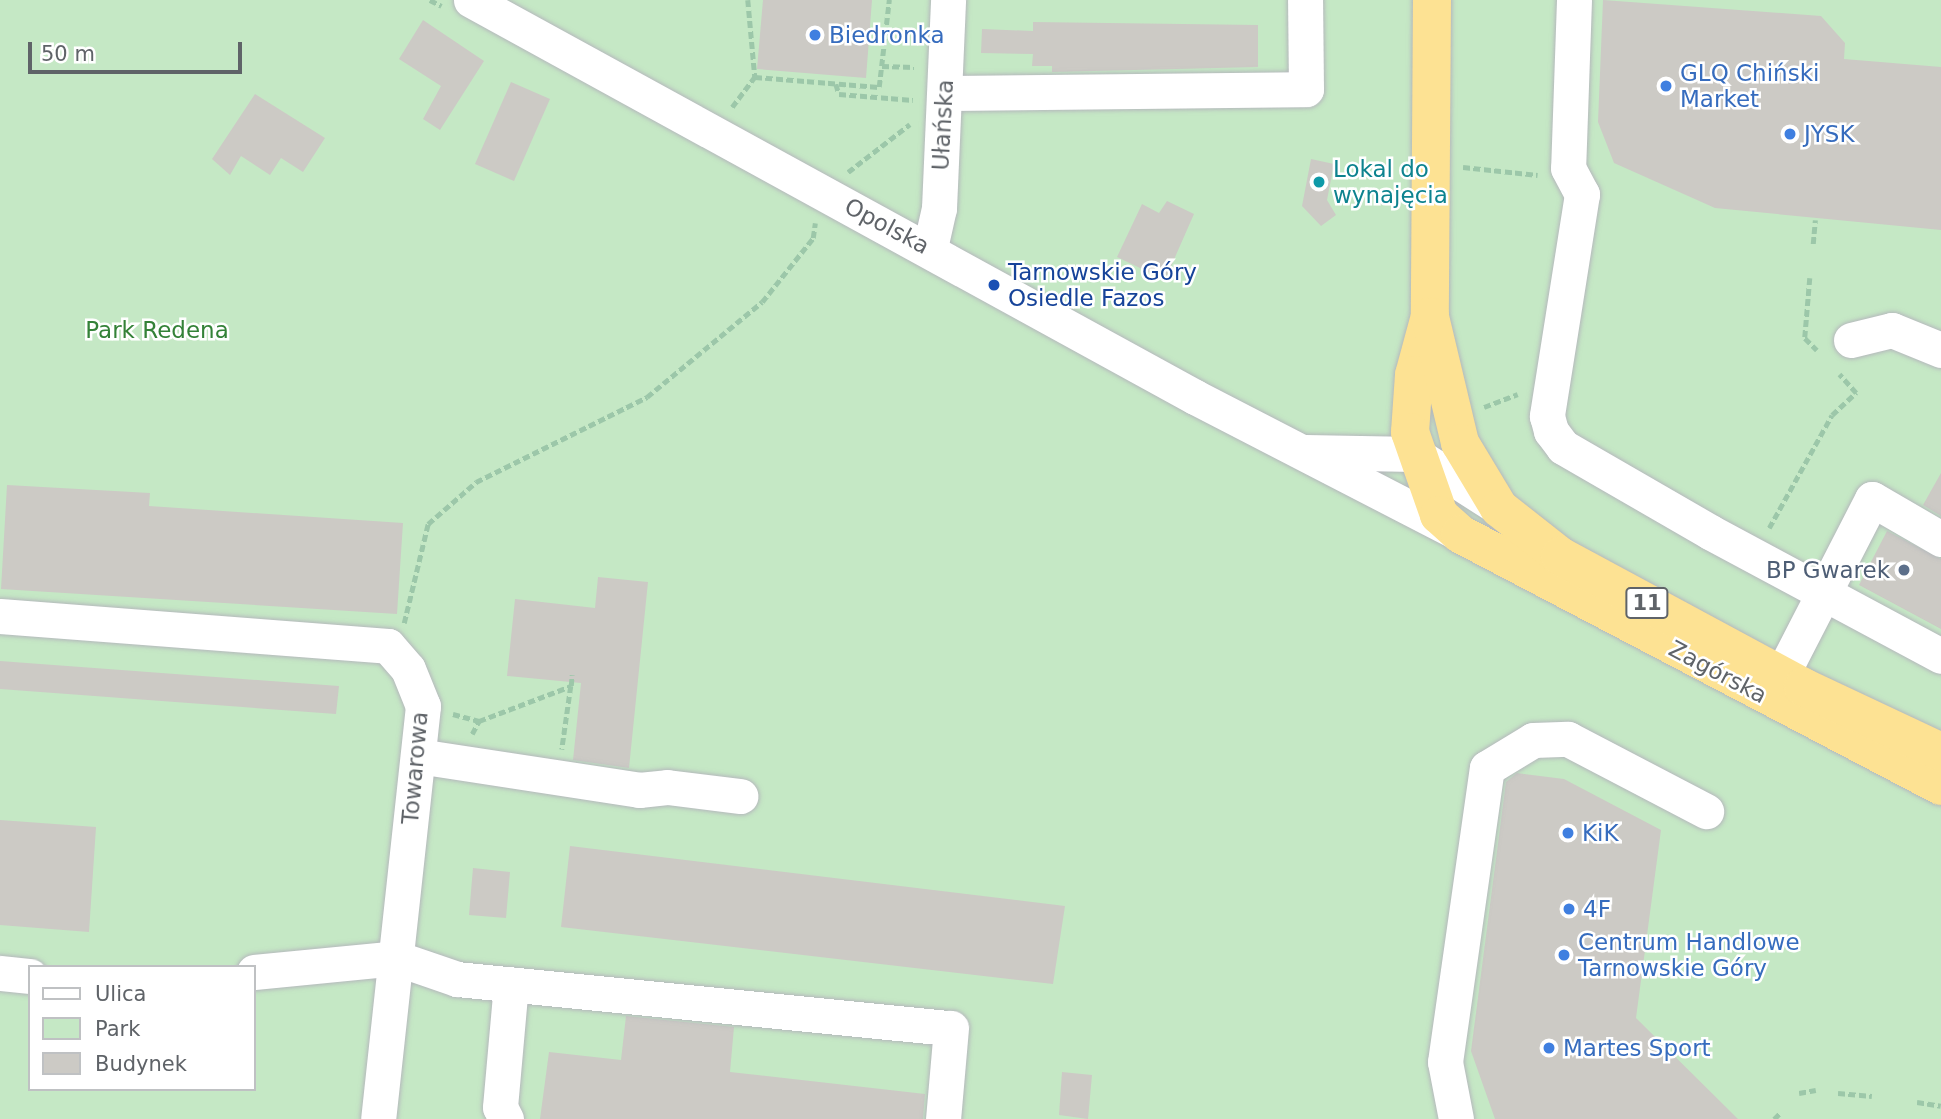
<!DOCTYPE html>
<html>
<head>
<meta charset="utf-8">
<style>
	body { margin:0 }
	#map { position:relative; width:1941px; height:1119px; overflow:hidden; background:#f1efe8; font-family:"DejaVu Sans",sans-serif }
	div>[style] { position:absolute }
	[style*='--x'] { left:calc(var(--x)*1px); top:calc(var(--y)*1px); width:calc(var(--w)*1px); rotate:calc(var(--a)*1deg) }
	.green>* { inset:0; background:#c5e8c5 }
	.building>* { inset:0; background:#cccac5 }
	.path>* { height:4.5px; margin-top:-2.25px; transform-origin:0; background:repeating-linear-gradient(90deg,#9cc7a9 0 7px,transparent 0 10.5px) }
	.roads { filter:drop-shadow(0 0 2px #b5b8bc) drop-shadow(0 0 2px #b5b8bc) }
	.minor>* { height:35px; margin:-17.5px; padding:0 17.5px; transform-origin:17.5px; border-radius:17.5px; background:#fff }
	.highway>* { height:38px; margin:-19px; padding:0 19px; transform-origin:19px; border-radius:19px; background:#fde293 }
	.dots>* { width:19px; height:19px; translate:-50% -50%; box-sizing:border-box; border:4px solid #fff; border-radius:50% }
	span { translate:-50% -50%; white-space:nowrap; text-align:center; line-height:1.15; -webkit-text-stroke:5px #fff; paint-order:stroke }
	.shield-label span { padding:2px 5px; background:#fff; border:2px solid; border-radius:5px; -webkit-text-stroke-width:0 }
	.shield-label { font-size:21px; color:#5f6368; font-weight:700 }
	.shop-label { font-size:23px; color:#366cbe }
	.left { translate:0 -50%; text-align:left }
	.street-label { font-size:23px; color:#5f6368 }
	.culture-label { font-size:23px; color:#0d838f }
	.transit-label { font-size:23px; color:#164399 }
	.park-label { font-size:23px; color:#348238 }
	.service-label { font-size:23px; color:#4e5e75 }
	.right { translate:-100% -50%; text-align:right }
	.legend { position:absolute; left:28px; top:965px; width:228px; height:126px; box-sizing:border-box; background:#fff; border:2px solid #bfc1c3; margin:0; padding:9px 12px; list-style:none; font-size:21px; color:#5f6368 }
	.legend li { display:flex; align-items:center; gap:14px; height:35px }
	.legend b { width:35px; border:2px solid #bfc1c3 }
	.scale { position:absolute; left:28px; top:42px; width:214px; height:32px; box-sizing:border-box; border:4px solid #5f6368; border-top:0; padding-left:9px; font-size:21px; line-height:24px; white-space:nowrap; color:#5f6368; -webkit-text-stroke:5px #fff; paint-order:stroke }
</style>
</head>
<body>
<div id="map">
	<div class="green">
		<i style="clip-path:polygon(evenodd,0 0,1941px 0,1941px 1119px,0 1119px,0 0,30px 967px,254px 967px,254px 1089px,30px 1089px,30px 967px)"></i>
	</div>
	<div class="building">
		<i style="clip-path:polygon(763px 0,872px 0,866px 78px,757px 69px)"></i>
		<i style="clip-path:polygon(1603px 0,1821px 16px,1845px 43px,1844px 59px,1941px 67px,1941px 230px,1715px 208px,1614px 163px,1598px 122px)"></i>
		<i style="clip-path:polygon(423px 20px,484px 61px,440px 130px,423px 119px,441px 86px,399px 59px)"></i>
		<i style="clip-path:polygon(1033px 22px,1258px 25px,1258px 67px,1052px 72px,1052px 66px,1032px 66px,1033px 54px,981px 53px,982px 29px,1033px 31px)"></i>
		<i style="clip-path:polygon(511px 82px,550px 99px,514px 181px,475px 164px)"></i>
		<i style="clip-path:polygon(255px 94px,325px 138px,303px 172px,281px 158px,270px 175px,241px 156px,230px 175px,212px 159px)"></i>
		<i style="clip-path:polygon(1311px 159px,1334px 164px,1327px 200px,1336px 215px,1321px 226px,1302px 206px)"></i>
		<i style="clip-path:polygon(1167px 201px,1194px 214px,1165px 280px,1117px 257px,1142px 204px,1159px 213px)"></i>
		<i style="clip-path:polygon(1941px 473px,1941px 516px,1923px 505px)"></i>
		<i style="clip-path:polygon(7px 485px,150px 493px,149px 506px,403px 523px,397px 614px,1px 589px)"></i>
		<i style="clip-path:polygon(1887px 531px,1941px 559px,1941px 629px,1859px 585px)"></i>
		<i style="clip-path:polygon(598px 577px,648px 582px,629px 768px,573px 760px,581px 683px,507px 676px,515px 599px,595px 608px)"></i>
		<i style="clip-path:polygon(0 661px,339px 686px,336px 714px,0 689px)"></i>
		<i style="clip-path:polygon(1517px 773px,1564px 779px,1661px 830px,1636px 1018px,1738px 1119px,1495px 1119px,1471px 1051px,1506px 782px)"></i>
		<i style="clip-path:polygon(0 820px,96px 827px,89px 932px,0 925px)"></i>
		<i style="clip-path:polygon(570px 846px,1065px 906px,1053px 984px,561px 927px)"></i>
		<i style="clip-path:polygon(473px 868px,510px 872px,506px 918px,469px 915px)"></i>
		<i style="clip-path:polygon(626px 1016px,734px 1027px,730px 1072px,925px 1094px,923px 1119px,540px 1119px,549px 1052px,621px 1060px)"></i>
		<i style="clip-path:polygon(1062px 1072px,1092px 1075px,1088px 1119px,1059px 1115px)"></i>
	</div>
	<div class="path">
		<i style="--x:430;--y:0;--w:13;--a:27"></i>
		<i style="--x:748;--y:0;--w:77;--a:84.8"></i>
		<i style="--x:882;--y:66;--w:32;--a:2"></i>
		<i style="--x:836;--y:84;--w:10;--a:73"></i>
		<i style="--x:839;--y:94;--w:74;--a:4.6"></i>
		<i style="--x:732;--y:107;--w:38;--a:-53"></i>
		<i style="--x:755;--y:77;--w:124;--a:4.6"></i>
		<i style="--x:879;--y:87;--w:88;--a:-83.4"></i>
		<i style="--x:1463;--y:167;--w:75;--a:6.1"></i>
		<i style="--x:848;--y:172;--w:78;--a:-37.7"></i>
		<i style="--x:1813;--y:244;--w:24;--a:-85"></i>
		<i style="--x:1810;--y:278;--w:60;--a:94.8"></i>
		<i style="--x:1805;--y:338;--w:17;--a:45"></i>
		<i style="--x:1484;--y:407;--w:36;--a:-21"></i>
		<i style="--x:1769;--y:528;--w:129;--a:-60.9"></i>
		<i style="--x:1832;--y:415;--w:33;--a:-43"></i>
		<i style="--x:1856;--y:393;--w:25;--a:-132"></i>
		<i style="--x:404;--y:623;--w:102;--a:-76.4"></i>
		<i style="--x:428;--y:524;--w:64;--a:-41.2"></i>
		<i style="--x:476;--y:482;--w:191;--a:-26.4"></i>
		<i style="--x:647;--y:397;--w:149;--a:-39.6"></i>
		<i style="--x:762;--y:302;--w:82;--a:-51.4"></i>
		<i style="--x:813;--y:238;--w:15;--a:-82"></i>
		<i style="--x:571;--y:686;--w:11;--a:-85"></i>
		<i style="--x:453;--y:714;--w:27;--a:15"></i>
		<i style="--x:472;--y:734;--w:15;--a:-62"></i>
		<i style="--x:479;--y:721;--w:98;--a:-20.8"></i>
		<i style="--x:571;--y:686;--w:64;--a:98.1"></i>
		<i style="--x:1799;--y:1093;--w:17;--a:-10"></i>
		<i style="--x:1838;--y:1093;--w:34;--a:5"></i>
		<i style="--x:1917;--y:1102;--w:24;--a:9"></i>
		<i style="--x:1774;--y:1119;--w:8;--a:-45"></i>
	</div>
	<div class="roads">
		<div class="minor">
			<i style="--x:471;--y:0;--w:826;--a:28.74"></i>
			<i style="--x:1195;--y:397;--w:298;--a:27.3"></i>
			<i style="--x:1574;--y:0;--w:168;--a:92"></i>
			<i style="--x:1568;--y:168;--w:30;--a:62"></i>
			<i style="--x:1582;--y:194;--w:225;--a:99"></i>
			<i style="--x:1547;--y:416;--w:16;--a:75"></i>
			<i style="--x:1551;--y:431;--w:20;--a:53"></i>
			<i style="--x:1563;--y:447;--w:170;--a:30"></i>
			<i style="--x:1710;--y:532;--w:262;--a:28.2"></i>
			<i style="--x:945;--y:93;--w:361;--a:-0.6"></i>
			<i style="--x:1306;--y:89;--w:89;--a:-90.6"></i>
			<i style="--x:930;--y:248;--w:41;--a:-77.3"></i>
			<i style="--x:939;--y:208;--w:208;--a:-87.5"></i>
			<i style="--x:1851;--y:340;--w:42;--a:-13.7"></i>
			<i style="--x:1892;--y:330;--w:53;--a:22.2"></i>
			<i style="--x:1305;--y:452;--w:110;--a:1"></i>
			<i style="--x:1415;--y:454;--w:96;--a:32.7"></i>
			<i style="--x:0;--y:616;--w:389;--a:4.4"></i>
			<i style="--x:388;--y:646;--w:30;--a:49"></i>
			<i style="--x:408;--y:669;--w:40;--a:68"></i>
			<i style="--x:423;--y:706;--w:415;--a:96.2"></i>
			<i style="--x:1781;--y:676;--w:199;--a:-62.8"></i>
			<i style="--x:1872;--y:499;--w:80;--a:30.1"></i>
			<i style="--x:418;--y:756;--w:224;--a:8.7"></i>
			<i style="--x:639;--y:790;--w:28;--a:-6"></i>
			<i style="--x:667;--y:787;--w:74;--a:7"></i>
			<i style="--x:254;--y:972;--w:143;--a:-5.6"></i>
			<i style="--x:396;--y:958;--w:65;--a:19"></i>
			<i style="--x:457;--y:979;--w:496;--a:5.7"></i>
			<i style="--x:951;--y:1028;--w:91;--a:95"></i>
			<i style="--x:0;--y:973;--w:30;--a:6"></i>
			<i style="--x:506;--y:1119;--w:13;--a:-117"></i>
			<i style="--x:500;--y:1107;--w:123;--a:-84.9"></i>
			<i style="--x:1456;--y:1119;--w:58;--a:-100.9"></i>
			<i style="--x:1445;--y:1062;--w:297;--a:-81.9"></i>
			<i style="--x:1487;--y:768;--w:54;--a:-31.3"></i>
			<i style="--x:1533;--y:740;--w:35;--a:-2"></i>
			<i style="--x:1568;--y:739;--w:156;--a:27.6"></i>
		</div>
		<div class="highway">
			<i style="--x:1432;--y:0;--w:316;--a:90.4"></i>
			<i style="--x:1430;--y:316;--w:61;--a:105.2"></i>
			<i style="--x:1414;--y:375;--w:57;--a:94"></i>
			<i style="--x:1410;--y:432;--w:88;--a:70.7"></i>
			<i style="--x:1439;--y:515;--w:28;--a:42"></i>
			<i style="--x:1460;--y:534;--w:543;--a:27.65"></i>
			<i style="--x:1430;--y:317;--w:130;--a:76.6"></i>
			<i style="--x:1460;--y:443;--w:76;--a:59"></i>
			<i style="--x:1499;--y:508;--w:78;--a:38.2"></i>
			<i style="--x:1560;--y:556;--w:276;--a:28.3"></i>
			<i style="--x:1803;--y:687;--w:153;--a:25.2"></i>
		</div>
	</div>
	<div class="dots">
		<i style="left:815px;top:35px;background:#3f7fe0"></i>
		<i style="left:1666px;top:86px;background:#3f7fe0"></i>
		<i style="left:1790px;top:134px;background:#3f7fe0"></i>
		<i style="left:1319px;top:182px;background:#0f9aa8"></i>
		<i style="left:994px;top:285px;background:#1a4fb4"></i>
		<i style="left:1904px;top:570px;background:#5c6f8a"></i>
		<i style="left:1568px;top:833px;background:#3f7fe0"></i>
		<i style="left:1569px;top:909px;background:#3f7fe0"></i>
		<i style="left:1564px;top:955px;background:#3f7fe0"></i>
		<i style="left:1549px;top:1048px;background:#3f7fe0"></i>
	</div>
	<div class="shield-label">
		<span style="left:1647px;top:603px">11</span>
	</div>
	<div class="shop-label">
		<span class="left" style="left:829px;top:35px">Biedronka</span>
		<span class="left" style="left:1680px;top:86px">GLQ Chiński<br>Market</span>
		<span class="left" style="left:1804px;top:134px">JYSK</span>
		<span class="left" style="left:1582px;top:833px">KiK</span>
		<span class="left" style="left:1583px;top:909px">4F</span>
		<span class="left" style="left:1578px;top:955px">Centrum Handlowe<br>Tarnowskie Góry</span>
		<span class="left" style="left:1563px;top:1048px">Martes Sport</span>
	</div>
	<div class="street-label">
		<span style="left:943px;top:125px;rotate:-87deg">Ułańska</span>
		<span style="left:887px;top:226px;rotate:28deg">Opolska</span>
		<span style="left:1718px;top:672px;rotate:28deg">Zagórska</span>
		<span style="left:415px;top:768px;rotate:-85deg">Towarowa</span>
	</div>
	<div class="culture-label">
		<span class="left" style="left:1333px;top:182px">Lokal do<br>wynajęcia</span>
	</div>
	<div class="transit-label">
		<span class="left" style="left:1008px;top:285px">Tarnowskie Góry<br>Osiedle Fazos</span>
	</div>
	<div class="park-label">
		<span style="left:157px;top:330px">Park Redena</span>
	</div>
	<div class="service-label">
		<span class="right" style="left:1890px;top:570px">BP Gwarek</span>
	</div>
	<ul class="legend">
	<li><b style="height:9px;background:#fff"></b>Ulica</li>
	<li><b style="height:19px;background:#c5e8c5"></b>Park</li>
	<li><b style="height:19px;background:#cccac5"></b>Budynek</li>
	</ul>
	<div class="scale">50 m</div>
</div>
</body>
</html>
